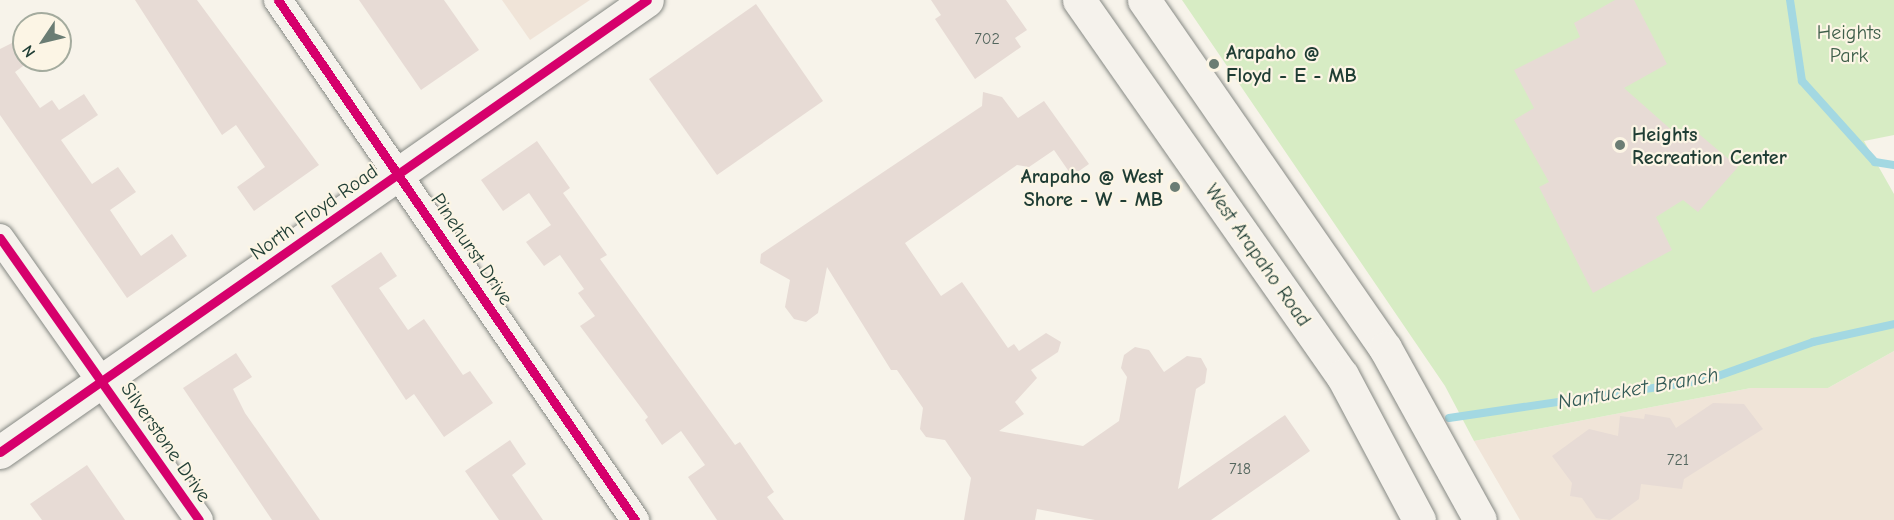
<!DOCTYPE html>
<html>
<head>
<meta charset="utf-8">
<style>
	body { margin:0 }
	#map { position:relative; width:1894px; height:520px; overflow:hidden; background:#f7f3ea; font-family:"Comic Neue",sans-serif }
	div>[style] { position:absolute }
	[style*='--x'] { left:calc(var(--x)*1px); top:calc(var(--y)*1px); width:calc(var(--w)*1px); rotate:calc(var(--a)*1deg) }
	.built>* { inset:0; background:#f0e4d8 }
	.green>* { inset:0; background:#d7ecc4 }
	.stream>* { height:8px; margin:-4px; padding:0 4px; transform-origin:4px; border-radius:4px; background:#a3d8e2 }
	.building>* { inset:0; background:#e7dbd5 }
	.roads { filter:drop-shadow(0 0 2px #868984) drop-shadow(0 0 2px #868984) }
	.street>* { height:28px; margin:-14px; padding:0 14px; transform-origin:14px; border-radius:14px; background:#f5f2ec }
	.secondary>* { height:33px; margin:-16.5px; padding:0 16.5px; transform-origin:16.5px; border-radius:16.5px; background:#f5f2ec }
	.cycleway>* { height:9px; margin:-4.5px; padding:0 4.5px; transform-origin:4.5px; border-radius:4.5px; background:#d6006c }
	.dots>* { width:16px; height:16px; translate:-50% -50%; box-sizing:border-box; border:3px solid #fcf5e5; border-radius:50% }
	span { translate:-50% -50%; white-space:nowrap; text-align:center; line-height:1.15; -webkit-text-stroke:4.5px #fcf5e5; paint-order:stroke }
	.number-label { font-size:16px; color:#52655d }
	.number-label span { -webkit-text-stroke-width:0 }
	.park-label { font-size:20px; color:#3f5f4a }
	.poi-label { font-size:20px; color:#1f3d34; font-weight:700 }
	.left { translate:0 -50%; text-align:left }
	.right { translate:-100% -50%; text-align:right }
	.street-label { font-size:20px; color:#1f3d34 }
	.water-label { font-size:21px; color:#325a56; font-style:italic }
	.north { position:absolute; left:12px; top:12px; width:60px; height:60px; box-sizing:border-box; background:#fcf5e5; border:2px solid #a4ab9e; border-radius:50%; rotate:235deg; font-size:16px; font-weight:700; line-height:24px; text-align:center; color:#1f3d34 }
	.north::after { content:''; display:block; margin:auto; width:21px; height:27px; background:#6b7d74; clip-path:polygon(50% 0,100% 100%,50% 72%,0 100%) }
</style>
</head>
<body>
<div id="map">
	<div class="built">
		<i style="clip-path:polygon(502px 0,590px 0,530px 40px)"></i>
		<i style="clip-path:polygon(1894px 351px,1894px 520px,1520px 520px,1474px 441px,1751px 388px,1828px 388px)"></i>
	</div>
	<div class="green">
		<i style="clip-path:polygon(1182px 0,1894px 0,1894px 135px,1864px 141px,1894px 194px,1894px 351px,1828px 388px,1751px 388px,1474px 441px,1445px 386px)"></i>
	</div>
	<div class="stream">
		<i style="--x:1790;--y:0;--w:82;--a:81.6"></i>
		<i style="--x:1802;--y:81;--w:109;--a:48"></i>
		<i style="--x:1875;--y:162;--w:19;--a:9"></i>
		<i style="--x:1449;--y:418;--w:261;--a:-8.4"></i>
		<i style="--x:1707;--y:380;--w:113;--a:-19.7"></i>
		<i style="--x:1813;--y:342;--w:83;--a:-12.5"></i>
	</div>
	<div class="building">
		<i style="clip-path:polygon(135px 0,197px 0,319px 165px,254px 211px,237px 187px,265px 167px,236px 125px,222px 135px)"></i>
		<i style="clip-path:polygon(359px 0,444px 0,479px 50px,421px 90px)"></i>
		<i style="clip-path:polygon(931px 0,1006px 0,1027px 30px,1015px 38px,1021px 47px,975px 79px,935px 19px,941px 15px)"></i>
		<i style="clip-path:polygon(1615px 0,1634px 0,1667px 64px,1624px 88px,1684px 141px,1693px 129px,1738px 167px,1698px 212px,1683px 200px,1656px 217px,1672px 250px,1593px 293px,1539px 187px,1549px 182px,1514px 120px,1534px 108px,1514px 70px,1580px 37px,1574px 23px)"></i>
		<i style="clip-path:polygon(756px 4px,823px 101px,717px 175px,649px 79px)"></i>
		<i style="clip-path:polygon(16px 41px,30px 61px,15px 72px,40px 108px,52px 100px,59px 110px,84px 94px,98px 115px,61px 140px,92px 184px,118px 167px,136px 192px,110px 210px,141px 256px,172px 234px,187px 256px,127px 298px,0 115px,0 49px)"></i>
		<i style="clip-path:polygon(983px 92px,1002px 97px,1018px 118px,1044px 101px,1089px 164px,1072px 176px,1054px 150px,1029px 167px,1017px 165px,905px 243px,941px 296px,962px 282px,1008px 348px,1014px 344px,1019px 351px,1046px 333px,1061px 342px,1058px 352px,1031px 370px,1037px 378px,1015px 402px,1024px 414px,999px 431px,1083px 446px,1119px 421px,1127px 377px,1121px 368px,1124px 355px,1135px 347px,1149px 350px,1164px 372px,1187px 356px,1201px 358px,1207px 369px,1205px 383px,1196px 389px,1178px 489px,1285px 415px,1310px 451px,1211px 520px,1095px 520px,1037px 509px,1035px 520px,964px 520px,971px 478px,945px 440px,926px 437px,920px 429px,923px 408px,897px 370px,891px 370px,827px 267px,818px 313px,806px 322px,794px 319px,785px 307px,790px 280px,760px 263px,761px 254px,982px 106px)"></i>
		<i style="clip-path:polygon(537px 141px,570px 188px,563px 193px,607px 255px,600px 259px,735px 445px,740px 442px,774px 492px,767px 497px,784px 520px,717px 520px,688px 477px,705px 465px,681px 431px,662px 445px,645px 420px,648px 417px,580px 326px,595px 316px,578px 293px,584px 289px,560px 255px,544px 266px,526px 242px,551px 225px,529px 193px,503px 211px,481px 180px)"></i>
		<i style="clip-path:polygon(381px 252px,397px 276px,379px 288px,408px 330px,424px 319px,463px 375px,470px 371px,493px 403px,444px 437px,414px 394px,406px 400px,331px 286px)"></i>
		<i style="clip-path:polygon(236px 353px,252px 377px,233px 389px,245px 413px,320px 520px,272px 520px,183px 388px)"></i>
		<i style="clip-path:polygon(1713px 403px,1744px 404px,1763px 429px,1684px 479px,1682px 489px,1641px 484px,1639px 499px,1610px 520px,1596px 518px,1582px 498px,1570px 496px,1572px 483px,1552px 456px,1589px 429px,1618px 436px,1620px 416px,1644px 419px,1645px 414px,1670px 418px,1676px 428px)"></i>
		<i style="clip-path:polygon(510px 440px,526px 464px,512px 475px,543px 520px,499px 520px,465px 471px)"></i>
		<i style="clip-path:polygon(87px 465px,125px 520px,42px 520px,30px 504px)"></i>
	</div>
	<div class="roads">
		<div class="street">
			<i style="--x:278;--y:0;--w:631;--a:55.53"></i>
			<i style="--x:0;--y:238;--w:345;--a:54.8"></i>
		</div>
		<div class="secondary">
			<i style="--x:1079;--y:0;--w:458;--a:55"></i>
			<i style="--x:1342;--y:375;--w:164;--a:62"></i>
			<i style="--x:1144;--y:0;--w:423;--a:55.3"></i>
			<i style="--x:1385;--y:348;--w:196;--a:61.1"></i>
			<i style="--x:0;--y:452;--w:789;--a:-34.94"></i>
		</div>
	</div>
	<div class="cycleway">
		<i style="--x:278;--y:0;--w:631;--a:55.53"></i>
		<i style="--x:0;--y:238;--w:345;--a:54.8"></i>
		<i style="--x:0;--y:452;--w:789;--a:-34.94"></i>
	</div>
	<div class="dots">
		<i style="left:1214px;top:64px;background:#6b7d74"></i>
		<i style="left:1620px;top:145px;background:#6b7d74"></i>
		<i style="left:1175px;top:187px;background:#6b7d74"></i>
	</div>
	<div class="number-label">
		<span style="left:987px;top:39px">702</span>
		<span style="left:1678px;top:460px">721</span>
		<span style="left:1240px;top:469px">718</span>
	</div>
	<div class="park-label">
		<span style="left:1849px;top:44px">Heights<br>Park</span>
	</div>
	<div class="poi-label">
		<span class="left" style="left:1226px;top:64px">Arapaho @<br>Floyd - E - MB</span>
		<span class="left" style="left:1632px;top:146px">Heights<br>Recreation Center</span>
		<span class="right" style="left:1163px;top:188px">Arapaho @ West<br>Shore - W - MB</span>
	</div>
	<div class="street-label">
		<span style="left:314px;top:212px;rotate:-35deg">North Floyd Road</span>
		<span style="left:472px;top:249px;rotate:56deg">Pinehurst Drive</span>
		<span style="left:1258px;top:255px;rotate:55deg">West Arapaho Road</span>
		<span style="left:166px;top:442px;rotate:55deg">Silverstone Drive</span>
	</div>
	<div class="water-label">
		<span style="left:1638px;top:388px;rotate:-10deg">Nantucket Branch</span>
	</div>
	<div class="north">N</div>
</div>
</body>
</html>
